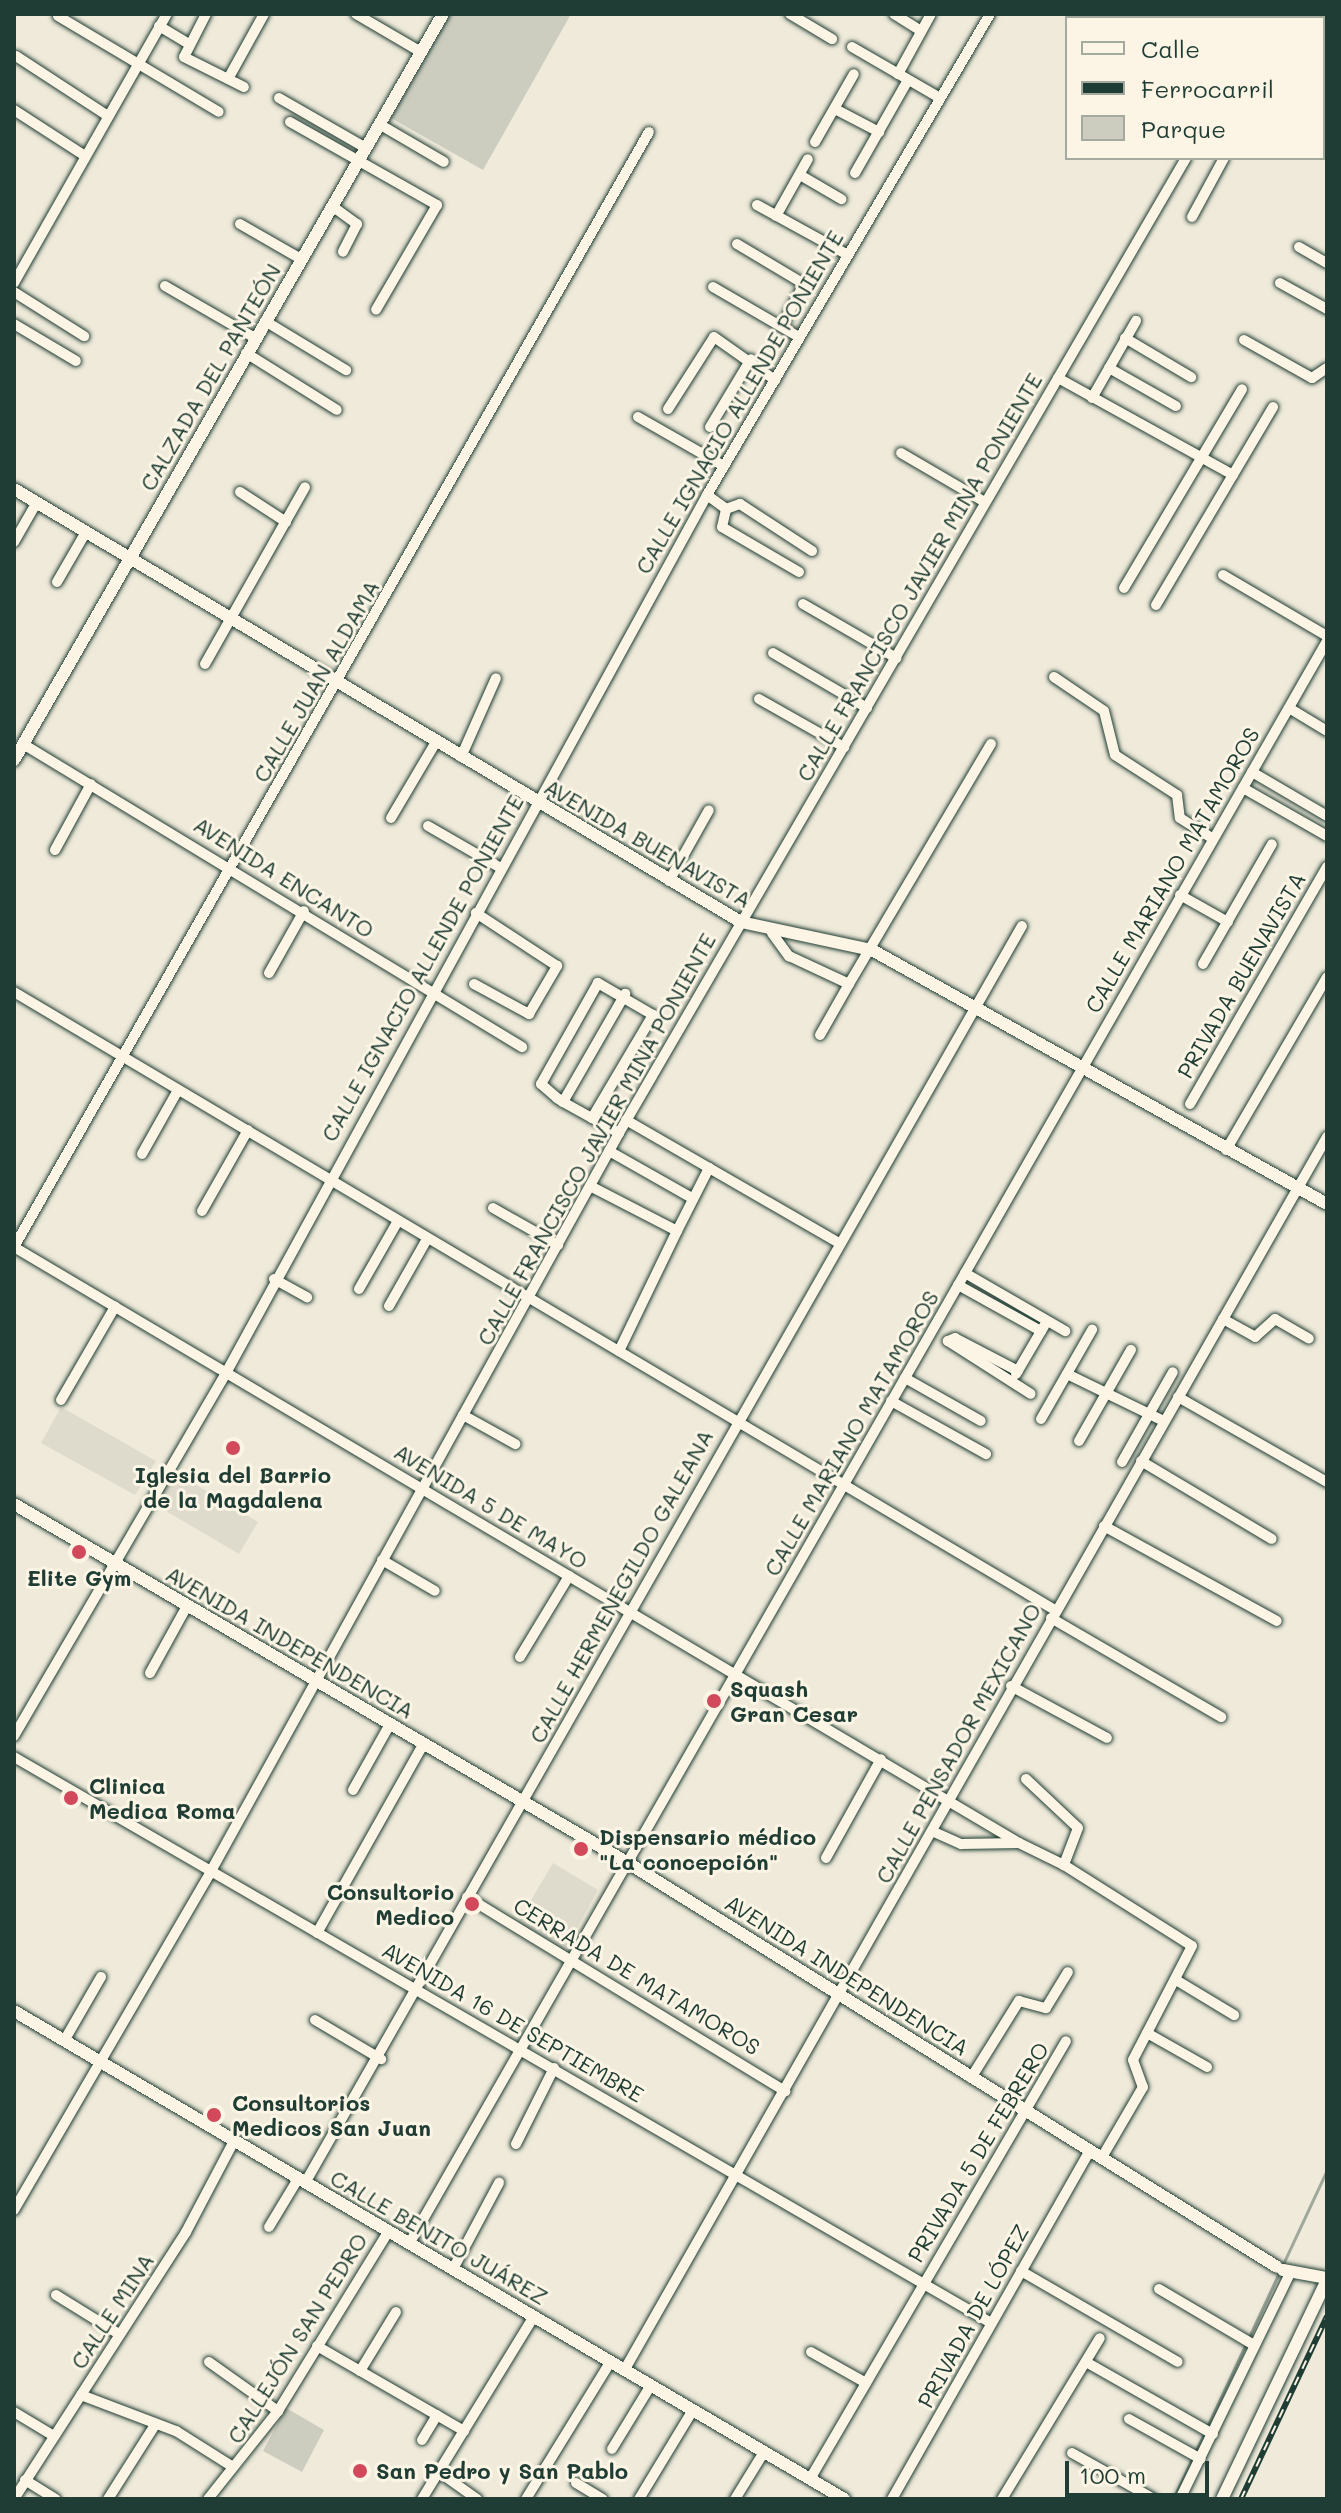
<!DOCTYPE html>
<html>
<head>
<meta charset="utf-8">
<style>
	body { margin:0 }
	#map { position:relative; width:1341px; height:2513px; overflow:hidden; background:#efeada; font-family:Mali,sans-serif }
	div>[style] { position:absolute }
	[style*='--x'] { left:calc(var(--x)*1px); top:calc(var(--y)*1px); width:calc(var(--w)*1px); rotate:calc(var(--a)*1deg) }
	.built>* { inset:0; background:#dedbcc }
	.green>* { inset:0; background:#cccdbf }
	.stream>* { height:3px; margin:-1.5px; padding:0 1.5px; transform-origin:1.5px; border-radius:1.5px; background:#9fa89a }
	.roads { filter:drop-shadow(0 0 2px #1f3d34) drop-shadow(0 0 2px #1f3d34) }
	.minor>* { height:10px; margin:-5px; padding:0 5px; transform-origin:5px; border-radius:5px; background:#fcf5e5 }
	.major>* { height:12px; margin:-6px; padding:0 6px; transform-origin:6px; border-radius:6px; background:#fcf5e5 }
	.rail>* { height:6px; margin-top:-3px; transform-origin:0; background:repeating-linear-gradient(90deg,#fcf5e5 0 9px,#1f3d34 0 18px); box-sizing:border-box; border-block:2px solid #1f3d34 }
	.dots>* { width:22px; height:22px; translate:-50% -50%; box-sizing:border-box; border:4px solid #fcf5e5; border-radius:50% }
	span { translate:-50% -50%; white-space:nowrap; text-align:center; line-height:1.15; -webkit-text-stroke:6px #fcf5e5; paint-order:stroke }
	.street-label { font-size:22px; color:#1f3d34 }
	.poi-label { font-size:22px; color:#1f3d34; font-weight:700 }
	.left { translate:0 -50%; text-align:left }
	.right { translate:-100% -50%; text-align:right }
	.frame { position:absolute; inset:0; border:16px solid #1f3d34; pointer-events:none }
	.legend { position:absolute; left:1065px; top:16px; width:260px; height:144px; box-sizing:border-box; background:#fcf5e5; border:2px solid #a4ab9e; margin:0; padding:10px 14px; list-style:none; font-size:24px; color:#1f3d34 }
	.legend li { display:flex; align-items:center; gap:16px; height:40px }
	.legend b { width:40px; border:2px solid #a4ab9e }
	.scale { position:absolute; left:1065px; top:2461px; width:144px; height:36px; box-sizing:border-box; border:4px solid #1f3d34; border-top:0; padding-left:10px; font-size:24px; line-height:28px; white-space:nowrap; color:#1f3d34; -webkit-text-stroke:6px #fcf5e5; paint-order:stroke }
</style>
</head>
<body>
<div id="map">
	<div class="built">
		<i style="clip-path:polygon(61px 1407px,156px 1461px,135px 1495px,41px 1443px)"></i>
		<i style="clip-path:polygon(168px 1468px,258px 1522px,239px 1554px,149px 1501px)"></i>
		<i style="clip-path:polygon(553px 1863px,598px 1890px,564px 1952px,517px 1924px)"></i>
	</div>
	<div class="green">
		<i style="clip-path:polygon(450px 14px,571px 14px,483px 170px,391px 118px)"></i>
		<i style="clip-path:polygon(286px 2408px,324px 2430px,302px 2472px,263px 2451px)"></i>
	</div>
	<div class="stream">
		<i style="--x:1207;--y:2427;--w:284;--a:-65"></i>
		<i style="--x:1195;--y:2452;--w:20;--a:-63"></i>
		<i style="--x:1173;--y:2499;--w:44;--a:-64.6"></i>
	</div>
	<div class="roads">
		<div class="minor">
			<i style="--x:206;--y:14;--w:48;--a:117.1"></i>
			<i style="--x:184;--y:57;--w:67;--a:26.6"></i>
			<i style="--x:356;--y:14;--w:75;--a:30.3"></i>
			<i style="--x:790;--y:14;--w:49;--a:30.8"></i>
			<i style="--x:894;--y:14;--w:32;--a:32"></i>
			<i style="--x:58;--y:16;--w:187;--a:30.8"></i>
			<i style="--x:1171;--y:18;--w:4;--a:-63"></i>
			<i style="--x:1264;--y:18;--w:4;--a:-63"></i>
			<i style="--x:1292;--y:18;--w:4;--a:-63"></i>
			<i style="--x:159;--y:26;--w:35;--a:31"></i>
			<i style="--x:852;--y:47;--w:102;--a:30.1"></i>
			<i style="--x:16;--y:56;--w:110;--a:33.1"></i>
			<i style="--x:1323;--y:60;--w:4;--a:27"></i>
			<i style="--x:898;--y:74;--w:68;--a:-61.2"></i>
			<i style="--x:228;--y:79;--w:74;--a:-61"></i>
			<i style="--x:279;--y:98;--w:100;--a:29.9"></i>
			<i style="--x:1323;--y:107;--w:4;--a:27"></i>
			<i style="--x:835;--y:109;--w:50;--a:27.6"></i>
			<i style="--x:14;--y:110;--w:85;--a:32.9"></i>
			<i style="--x:290;--y:122;--w:169;--a:29.5"></i>
			<i style="--x:437;--y:205;--w:121;--a:120.2"></i>
			<i style="--x:379;--y:124;--w:75;--a:30.3"></i>
			<i style="--x:815;--y:142;--w:78;--a:-60.2"></i>
			<i style="--x:1323;--y:144;--w:4;--a:27"></i>
			<i style="--x:855;--y:173;--w:107;--a:-60.3"></i>
			<i style="--x:800;--y:175;--w:48;--a:30.3"></i>
			<i style="--x:757;--y:205;--w:102;--a:28.8"></i>
			<i style="--x:332;--y:206;--w:31;--a:36"></i>
			<i style="--x:357;--y:224;--w:31;--a:117"></i>
			<i style="--x:776;--y:216;--w:65;--a:-60.7"></i>
			<i style="--x:1192;--y:217;--w:67;--a:-61.5"></i>
			<i style="--x:240;--y:224;--w:70;--a:29.8"></i>
			<i style="--x:737;--y:244;--w:78;--a:30.8"></i>
			<i style="--x:804;--y:284;--w:47;--a:117.6"></i>
			<i style="--x:1299;--y:247;--w:32;--a:30"></i>
			<i style="--x:14;--y:283;--w:309;--a:-60.4"></i>
			<i style="--x:1280;--y:283;--w:54;--a:29"></i>
			<i style="--x:165;--y:286;--w:104;--a:30"></i>
			<i style="--x:713;--y:287;--w:99;--a:30.2"></i>
			<i style="--x:14;--y:292;--w:83;--a:32.2"></i>
			<i style="--x:265;--y:321;--w:95;--a:31.2"></i>
			<i style="--x:14;--y:324;--w:72;--a:30.8"></i>
			<i style="--x:1125;--y:338;--w:77;--a:30.6"></i>
			<i style="--x:1244;--y:340;--w:78;--a:29.2"></i>
			<i style="--x:1312;--y:378;--w:18;--a:-34"></i>
			<i style="--x:246;--y:353;--w:107;--a:32.1"></i>
			<i style="--x:1109;--y:368;--w:77;--a:29.6"></i>
			<i style="--x:1058;--y:378;--w:200;--a:29"></i>
			<i style="--x:1092;--y:398;--w:89;--a:-60.3"></i>
			<i style="--x:668;--y:409;--w:85;--a:-57.4"></i>
			<i style="--x:714;--y:337;--w:75;--a:35.2"></i>
			<i style="--x:638;--y:417;--w:99;--a:29.7"></i>
			<i style="--x:710;--y:427;--w:79;--a:-58.9"></i>
			<i style="--x:901;--y:453;--w:97;--a:30.3"></i>
			<i style="--x:240;--y:492;--w:55;--a:33.1"></i>
			<i style="--x:707;--y:495;--w:24;--a:36"></i>
			<i style="--x:14;--y:542;--w:46;--a:-60.1"></i>
			<i style="--x:799;--y:572;--w:89;--a:-149.7"></i>
			<i style="--x:722;--y:527;--w:18;--a:-77"></i>
			<i style="--x:726;--y:509;--w:15;--a:-20"></i>
			<i style="--x:740;--y:504;--w:86;--a:33.1"></i>
			<i style="--x:1223;--y:575;--w:121;--a:30.4"></i>
			<i style="--x:57;--y:582;--w:58;--a:-59.9"></i>
			<i style="--x:1124;--y:588;--w:231;--a:-59.3"></i>
			<i style="--x:803;--y:604;--w:108;--a:30.1"></i>
			<i style="--x:1156;--y:605;--w:230;--a:-59.4"></i>
			<i style="--x:773;--y:653;--w:109;--a:30.3"></i>
			<i style="--x:205;--y:664;--w:203;--a:-60.5"></i>
			<i style="--x:1054;--y:677;--w:60;--a:34.2"></i>
			<i style="--x:1104;--y:711;--w:45;--a:76"></i>
			<i style="--x:1115;--y:755;--w:74;--a:32.8"></i>
			<i style="--x:1177;--y:795;--w:23;--a:83"></i>
			<i style="--x:1180;--y:818;--w:38;--a:32"></i>
			<i style="--x:759;--y:699;--w:98;--a:29.5"></i>
			<i style="--x:1289;--y:708;--w:44;--a:31.2"></i>
			<i style="--x:23;--y:744;--w:584;--a:31.27"></i>
			<i style="--x:461;--y:757;--w:86;--a:-66.1"></i>
			<i style="--x:1252;--y:772;--w:87;--a:30.4"></i>
			<i style="--x:1243;--y:788;--w:97;--a:29.7"></i>
			<i style="--x:391;--y:818;--w:88;--a:-59.4"></i>
			<i style="--x:428;--y:826;--w:82;--a:30"></i>
			<i style="--x:55;--y:850;--w:75;--a:-61.4"></i>
			<i style="--x:669;--y:881;--w:81;--a:-60.6"></i>
			<i style="--x:1180;--y:895;--w:55;--a:29.4"></i>
			<i style="--x:772;--y:933;--w:29;--a:54"></i>
			<i style="--x:789;--y:956;--w:66;--a:25"></i>
			<i style="--x:849;--y:984;--w:279;--a:-59.4"></i>
			<i style="--x:1203;--y:964;--w:138;--a:-60.1"></i>
			<i style="--x:269;--y:973;--w:71;--a:-60.6"></i>
			<i style="--x:474;--y:984;--w:63;--a:28.6"></i>
			<i style="--x:529;--y:1014;--w:56;--a:-59.7"></i>
			<i style="--x:557;--y:966;--w:97;--a:-146.8"></i>
			<i style="--x:14;--y:992;--w:1211;--a:30.7"></i>
			<i style="--x:820;--y:1035;--w:59;--a:-60.4"></i>
			<i style="--x:563;--y:1102;--w:125;--a:-60.1"></i>
			<i style="--x:1190;--y:1104;--w:274;--a:-60"></i>
			<i style="--x:592;--y:1118;--w:120;--a:-59.4"></i>
			<i style="--x:653;--y:1015;--w:64;--a:-149.8"></i>
			<i style="--x:598;--y:983;--w:116;--a:119.4"></i>
			<i style="--x:541;--y:1084;--w:21;--a:41"></i>
			<i style="--x:557;--y:1098;--w:7;--a:34"></i>
			<i style="--x:563;--y:1102;--w:33;--a:29"></i>
			<i style="--x:592;--y:1118;--w:31;--a:29"></i>
			<i style="--x:626;--y:1120;--w:246;--a:30"></i>
			<i style="--x:1226;--y:1150;--w:200;--a:-59.7"></i>
			<i style="--x:609;--y:1151;--w:95;--a:29.5"></i>
			<i style="--x:142;--y:1154;--w:73;--a:-60.6"></i>
			<i style="--x:590;--y:1186;--w:98;--a:27.3"></i>
			<i style="--x:677;--y:1231;--w:71;--a:-63.1"></i>
			<i style="--x:493;--y:1208;--w:75;--a:29.6"></i>
			<i style="--x:202;--y:1211;--w:93;--a:-60.4"></i>
			<i style="--x:14;--y:1247;--w:1283;--a:-60.34"></i>
			<i style="--x:14;--y:1247;--w:1168;--a:30.67"></i>
			<i style="--x:965;--y:1273;--w:116;--a:30.1"></i>
			<i style="--x:274;--y:1279;--w:38;--a:29"></i>
			<i style="--x:958;--y:1285;--w:95;--a:29"></i>
			<i style="--x:359;--y:1289;--w:78;--a:-60.2"></i>
			<i style="--x:389;--y:1306;--w:77;--a:-60.4"></i>
			<i style="--x:1223;--y:1319;--w:37;--a:29"></i>
			<i style="--x:1255;--y:1337;--w:27;--a:-42"></i>
			<i style="--x:1275;--y:1319;--w:39;--a:30"></i>
			<i style="--x:619;--y:1351;--w:133;--a:-64.2"></i>
			<i style="--x:1018;--y:1371;--w:71;--a:-152.4"></i>
			<i style="--x:955;--y:1338;--w:8;--a:157"></i>
			<i style="--x:948;--y:1341;--w:98;--a:32.6"></i>
			<i style="--x:1016;--y:1374;--w:56;--a:-59.7"></i>
			<i style="--x:1067;--y:1374;--w:108;--a:25.9"></i>
			<i style="--x:905;--y:1378;--w:87;--a:29.5"></i>
			<i style="--x:1178;--y:1397;--w:172;--a:29.7"></i>
			<i style="--x:61;--y:1400;--w:108;--a:-59.9"></i>
			<i style="--x:891;--y:1401;--w:109;--a:29.2"></i>
			<i style="--x:463;--y:1415;--w:60;--a:29.1"></i>
			<i style="--x:1041;--y:1419;--w:103;--a:-60.2"></i>
			<i style="--x:1079;--y:1441;--w:105;--a:-60.3"></i>
			<i style="--x:1141;--y:1461;--w:152;--a:30.8"></i>
			<i style="--x:1122;--y:1462;--w:103;--a:-60.5"></i>
			<i style="--x:1104;--y:1526;--w:197;--a:28.8"></i>
			<i style="--x:382;--y:1560;--w:61;--a:30.3"></i>
			<i style="--x:1051;--y:1618;--w:197;--a:30.2"></i>
			<i style="--x:520;--y:1657;--w:95;--a:-58.8"></i>
			<i style="--x:150;--y:1673;--w:77;--a:-61.1"></i>
			<i style="--x:1011;--y:1686;--w:109;--a:28.4"></i>
			<i style="--x:14;--y:1736;--w:420;--a:-59.7"></i>
			<i style="--x:226;--y:1373;--w:1001;--a:-61.28"></i>
			<i style="--x:707;--y:495;--w:558;--a:-59.53"></i>
			<i style="--x:14;--y:1757;--w:1129;--a:30.08"></i>
			<i style="--x:1026;--y:1779;--w:71;--a:43.3"></i>
			<i style="--x:1078;--y:1828;--w:40;--a:111"></i>
			<i style="--x:1064;--y:1865;--w:151;--a:32.3"></i>
			<i style="--x:1192;--y:1946;--w:128;--a:117.4"></i>
			<i style="--x:1133;--y:2060;--w:29;--a:70"></i>
			<i style="--x:1143;--y:2087;--w:83;--a:120.3"></i>
			<i style="--x:353;--y:1790;--w:76;--a:-60.7"></i>
			<i style="--x:934;--y:1832;--w:30;--a:24"></i>
			<i style="--x:961;--y:1844;--w:58;--a:-1"></i>
			<i style="--x:1019;--y:1843;--w:50;--a:26.1"></i>
			<i style="--x:826;--y:1858;--w:113;--a:-60.9"></i>
			<i style="--x:467;--y:1897;--w:373;--a:31.4"></i>
			<i style="--x:317;--y:1933;--w:218;--a:-60.6"></i>
			<i style="--x:1176;--y:1980;--w:68;--a:31.1"></i>
			<i style="--x:315;--y:2020;--w:77;--a:30.6"></i>
			<i style="--x:1147;--y:2033;--w:69;--a:29.5"></i>
			<i style="--x:64;--y:2041;--w:74;--a:-60"></i>
			<i style="--x:971;--y:2078;--w:91;--a:-58.1"></i>
			<i style="--x:1019;--y:2001;--w:28;--a:15"></i>
			<i style="--x:1046;--y:2008;--w:42;--a:-58.6"></i>
			<i style="--x:516;--y:2144;--w:85;--a:-63.4"></i>
			<i style="--x:305;--y:2183;--w:1447;--a:-60.3"></i>
			<i style="--x:14;--y:2210;--w:392;--a:-59.8"></i>
			<i style="--x:211;--y:1871;--w:843;--a:-61.06"></i>
			<i style="--x:619;--y:1133;--w:1128;--a:-59.82"></i>
			<i style="--x:269;--y:2227;--w:56;--a:-58.9"></i>
			<i style="--x:409;--y:2244;--w:1847;--a:-60.2"></i>
			<i style="--x:453;--y:2269;--w:98;--a:-61.9"></i>
			<i style="--x:1021;--y:2271;--w:181;--a:30.1"></i>
			<i style="--x:1159;--y:2289;--w:110;--a:30.5"></i>
			<i style="--x:56;--y:2295;--w:74;--a:31.8"></i>
			<i style="--x:317;--y:2346;--w:170;--a:30"></i>
			<i style="--x:811;--y:2352;--w:63;--a:29.4"></i>
			<i style="--x:209;--y:2362;--w:85;--a:35.4"></i>
			<i style="--x:1086;--y:2362;--w:146;--a:29.6"></i>
			<i style="--x:625;--y:2369;--w:1418;--a:-60.33"></i>
			<i style="--x:360;--y:2371;--w:69;--a:-58.6"></i>
			<i style="--x:81;--y:2395;--w:102;--a:20.8"></i>
			<i style="--x:176;--y:2431;--w:67;--a:32.3"></i>
			<i style="--x:14;--y:2412;--w:47;--a:31"></i>
			<i style="--x:1129;--y:2419;--w:82;--a:29.1"></i>
			<i style="--x:422;--y:2440;--w:29;--a:-59"></i>
			<i style="--x:612;--y:2449;--w:75;--a:-58.6"></i>
			<i style="--x:1072;--y:2453;--w:94;--a:29.3"></i>
			<i style="--x:439;--y:2472;--w:47;--a:35.4"></i>
			<i style="--x:810;--y:2479;--w:507;--a:-59.69"></i>
			<i style="--x:25;--y:2480;--w:36;--a:32"></i>
			<i style="--x:576;--y:2483;--w:31;--a:31"></i>
			<i style="--x:14;--y:2499;--w:318;--a:-57.2"></i>
			<i style="--x:186;--y:2232;--w:103;--a:-62.2"></i>
			<i style="--x:108;--y:2499;--w:88;--a:-57.6"></i>
			<i style="--x:208;--y:2499;--w:112;--a:-51.5"></i>
			<i style="--x:278;--y:2411;--w:210;--a:-58.4"></i>
			<i style="--x:422;--y:2499;--w:215;--a:-58.5"></i>
			<i style="--x:526;--y:2499;--w:162;--a:-58.4"></i>
			<i style="--x:639;--y:2499;--w:104;--a:-58.8"></i>
			<i style="--x:735;--y:2499;--w:55;--a:-58.3"></i>
			<i style="--x:892;--y:2499;--w:399;--a:-60.4"></i>
			<i style="--x:1002;--y:2499;--w:188;--a:-58.7"></i>
			<i style="--x:1180;--y:2499;--w:251;--a:-64"></i>
		</div>
		<div class="major">
			<i style="--x:14;--y:489;--w:846;--a:30.78"></i>
			<i style="--x:741;--y:922;--w:134;--a:12.1"></i>
			<i style="--x:872;--y:950;--w:521;--a:29.17"></i>
			<i style="--x:14;--y:760;--w:861;--a:-60.1"></i>
			<i style="--x:14;--y:1504;--w:711;--a:30.31"></i>
			<i style="--x:628;--y:1863;--w:764;--a:31.9"></i>
			<i style="--x:14;--y:2011;--w:963;--a:30.45"></i>
			<i style="--x:1283;--y:2270;--w:45;--a:10.3"></i>
			<i style="--x:1222;--y:2499;--w:243;--a:-64.4"></i>
		</div>
	</div>
	<div class="rail">
		<i style="--x:1241;--y:2499;--w:202;--a:-64.8"></i>
	</div>
	<div class="dots">
		<i style="left:233px;top:1448px;background:#d1495b"></i>
		<i style="left:79px;top:1552px;background:#d1495b"></i>
		<i style="left:714px;top:1701px;background:#d1495b"></i>
		<i style="left:71px;top:1798px;background:#d1495b"></i>
		<i style="left:581px;top:1849px;background:#d1495b"></i>
		<i style="left:472px;top:1904px;background:#d1495b"></i>
		<i style="left:214px;top:2115px;background:#d1495b"></i>
		<i style="left:360px;top:2471px;background:#d1495b"></i>
	</div>
	<div class="street-label">
		<span style="left:210px;top:377px;rotate:-60deg">CALZADA DEL PANTEÓN</span>
		<span style="left:739px;top:402px;rotate:-60deg">CALLE IGNACIO ALLENDE PONIENTE</span>
		<span style="left:919px;top:577px;rotate:-60deg">CALLE FRANCISCO JAVIER MINA PONIENTE</span>
		<span style="left:316px;top:681px;rotate:-60deg">CALLE JUAN ALDAMA</span>
		<span style="left:648px;top:843px;rotate:30deg">AVENIDA BUENAVISTA</span>
		<span style="left:1172px;top:870px;rotate:-60deg">CALLE MARIANO MATAMOROS</span>
		<span style="left:284px;top:877px;rotate:32deg">AVENIDA ENCANTO</span>
		<span style="left:422px;top:968px;rotate:-61deg">CALLE IGNACIO ALLENDE PONIENTE</span>
		<span style="left:1241px;top:975px;rotate:-60deg">PRIVADA BUENAVISTA</span>
		<span style="left:596px;top:1139px;rotate:-61deg">CALLE FRANCISCO JAVIER MINA PONIENTE</span>
		<span style="left:851px;top:1433px;rotate:-60deg">CALLE MARIANO MATAMOROS</span>
		<span style="left:491px;top:1506px;rotate:31deg">AVENIDA 5 DE MAYO</span>
		<span style="left:621px;top:1586px;rotate:-61deg">CALLE HERMENEGILDO GALEANA</span>
		<span style="left:290px;top:1642px;rotate:30deg">AVENIDA INDEPENDENCIA</span>
		<span style="left:958px;top:1743px;rotate:-61deg">CALLE PENSADOR MEXICANO</span>
		<span style="left:847px;top:1975px;rotate:32deg">AVENIDA INDEPENDENCIA</span>
		<span style="left:637px;top:1976px;rotate:31deg">CERRADA DE MATAMOROS</span>
		<span style="left:513px;top:2022px;rotate:30deg">AVENIDA 16 DE SEPTIEMBRE</span>
		<span style="left:978px;top:2152px;rotate:-59deg">PRIVADA 5 DE FEBRERO</span>
		<span style="left:439px;top:2237px;rotate:30deg">CALLE BENITO JUÁREZ</span>
		<span style="left:112px;top:2311px;rotate:-57deg">CALLE MINA</span>
		<span style="left:973px;top:2316px;rotate:-61deg">PRIVADA DE LÓPEZ</span>
		<span style="left:297px;top:2338px;rotate:-58deg">CALLEJÓN SAN PEDRO</span>
	</div>
	<div class="poi-label">
		<span style="left:233px;top:1487px">Iglesia del Barrio<br>de la Magdalena</span>
		<span style="left:79px;top:1578px">Elite Gym</span>
		<span class="left" style="left:730px;top:1701px">Squash<br>Gran Cesar</span>
		<span class="left" style="left:89px;top:1798px">Clinica<br>Medica Roma</span>
		<span class="left" style="left:599px;top:1849px">Dispensario médico<br>"La concepción"</span>
		<span class="right" style="left:454px;top:1904px">Consultorio<br>Medico</span>
		<span class="left" style="left:232px;top:2115px">Consultorios<br>Medicos San Juan</span>
		<span class="left" style="left:376px;top:2471px">San Pedro y San Pablo</span>
	</div>
	<div class="frame"></div>
	<ul class="legend">
	<li><b style="height:10px;background:#fcf5e5"></b>Calle</li>
	<li><b style="height:10px;background:#1f3d34"></b>Ferrocarril</li>
	<li><b style="height:22px;background:#cccdbf"></b>Parque</li>
	</ul>
	<div class="scale">100 m</div>
</div>
</body>
</html>
